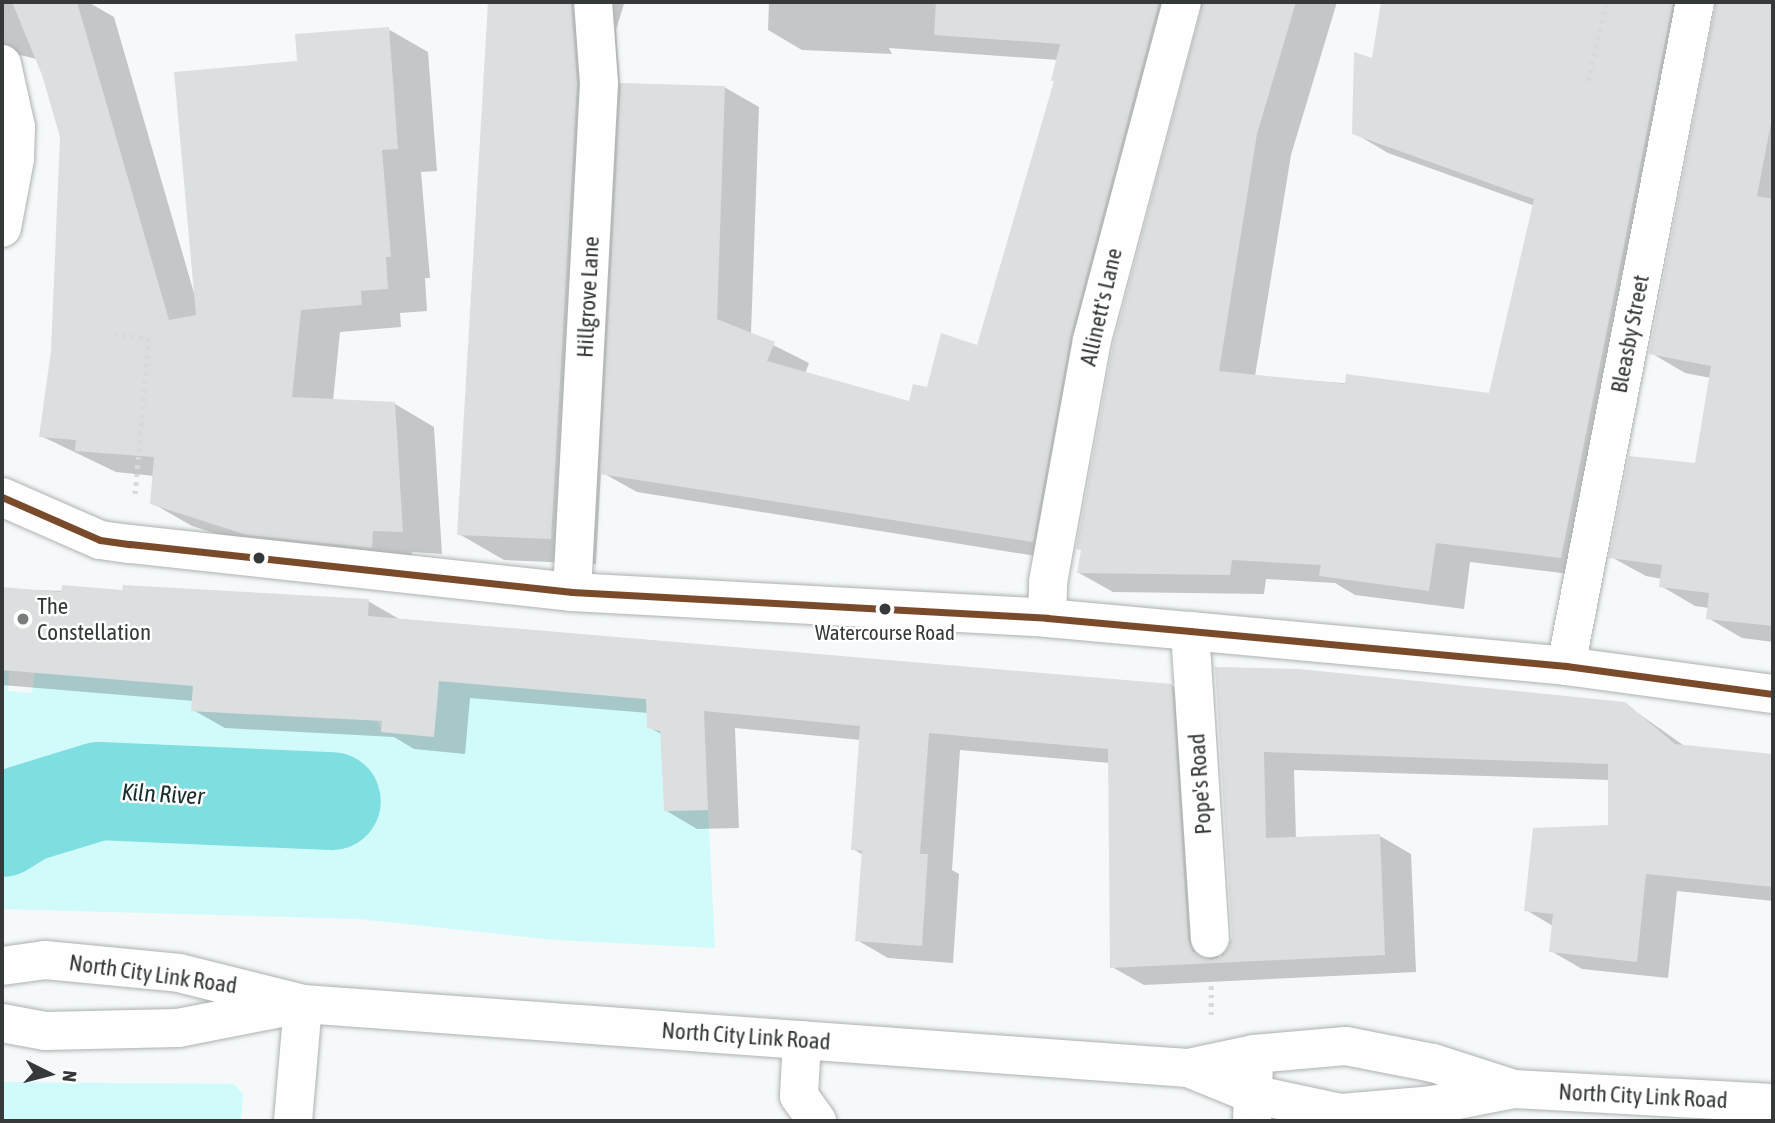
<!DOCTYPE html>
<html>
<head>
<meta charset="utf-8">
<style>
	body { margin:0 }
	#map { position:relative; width:1775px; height:1123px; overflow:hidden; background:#f5f9f9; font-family:"Asap Condensed",sans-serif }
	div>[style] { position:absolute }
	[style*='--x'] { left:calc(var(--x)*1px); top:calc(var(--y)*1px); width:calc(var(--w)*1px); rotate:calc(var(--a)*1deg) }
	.green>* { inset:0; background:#d1fafa }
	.shadow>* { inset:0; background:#0003 }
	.river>* { height:98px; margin:-49px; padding:0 49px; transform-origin:49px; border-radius:49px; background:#7fdee0 }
	.building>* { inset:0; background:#dcdfdf }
	.path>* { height:4.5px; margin-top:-2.25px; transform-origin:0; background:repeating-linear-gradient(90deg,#d8dada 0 3.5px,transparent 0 8.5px) }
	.roads { filter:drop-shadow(0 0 2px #aeb1b1) drop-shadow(0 0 2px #aeb1b1) }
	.street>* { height:38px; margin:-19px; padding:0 19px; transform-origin:19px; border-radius:19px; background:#fefefe }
	.secondary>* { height:38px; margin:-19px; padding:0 19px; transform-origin:19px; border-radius:19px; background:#fefefe }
	.highway>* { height:38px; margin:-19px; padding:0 19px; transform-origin:19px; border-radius:19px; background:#fefefe }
	.bus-1>* { height:7px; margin:-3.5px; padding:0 3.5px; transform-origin:3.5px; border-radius:3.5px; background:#7a4b2a }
	.dots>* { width:19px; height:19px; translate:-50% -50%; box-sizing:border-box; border:4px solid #fff; border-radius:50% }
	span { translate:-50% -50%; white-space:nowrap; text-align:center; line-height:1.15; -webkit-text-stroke:5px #fff; paint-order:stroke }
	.bus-label { font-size:21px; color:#353939 }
	.street-label { font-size:23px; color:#353939 }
	.poi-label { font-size:23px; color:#353939 }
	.left { translate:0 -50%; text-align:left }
	.water-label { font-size:24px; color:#172d2e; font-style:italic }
	.frame { position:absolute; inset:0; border:4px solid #353939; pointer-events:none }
	.north { position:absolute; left:14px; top:1039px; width:70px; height:70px; -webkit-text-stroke:5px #fff; paint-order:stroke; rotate:96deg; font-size:19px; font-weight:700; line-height:28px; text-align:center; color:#353939 }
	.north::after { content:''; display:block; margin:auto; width:24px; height:32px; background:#353939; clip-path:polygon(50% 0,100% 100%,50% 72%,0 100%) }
</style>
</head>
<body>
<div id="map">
	<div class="green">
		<i style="clip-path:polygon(195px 645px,192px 711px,333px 719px,364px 680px,381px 732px,434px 737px,439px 681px,646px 699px,647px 728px,660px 731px,664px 811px,708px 810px,715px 948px,556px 940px,359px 919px,2px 909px,2px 671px,9px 671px,8px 691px,32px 693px,35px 673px)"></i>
		<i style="clip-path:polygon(2px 1082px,234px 1084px,243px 1094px,241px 1121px,2px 1121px)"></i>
	</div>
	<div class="shadow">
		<i style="clip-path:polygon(2px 2px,50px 2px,37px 59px,20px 55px,3px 71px,2px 219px)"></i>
		<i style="clip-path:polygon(68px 2px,88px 2px,114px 17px,194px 293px,299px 63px,388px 29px,428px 52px,437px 171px,421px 172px,430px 278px,425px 278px,427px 311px,400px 313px,401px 327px,340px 332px,333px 401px,395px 404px,434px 427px,442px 554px,412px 552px,411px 570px,288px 556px,192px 526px,152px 503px,154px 476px,116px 472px,41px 436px,52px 351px)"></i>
		<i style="clip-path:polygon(490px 2px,620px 2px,624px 4px,616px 30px,620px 84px,724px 87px,759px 107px,751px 334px,809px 363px,805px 374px,910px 403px,979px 347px,1056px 82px,1058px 60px,889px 48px,892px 54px,802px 50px,768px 30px,769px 2px,1337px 2px,1291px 155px,1255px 376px,1490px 395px,1535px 206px,1388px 153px,1354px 133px,1374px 60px,1383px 2px,1773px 2px,1773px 642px,1742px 638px,1708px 618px,1709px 608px,1695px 606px,1661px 586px,1662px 579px,1646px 576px,1611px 557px,1696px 465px,1711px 378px,1685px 373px,1651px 353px,1719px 5px,1713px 6px,1595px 577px,1470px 562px,1464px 609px,1355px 595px,1335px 583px,1266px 579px,1264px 594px,1113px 592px,1079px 573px,1204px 5px,1195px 16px,1105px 355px,1067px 561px,637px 492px,601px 472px,596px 564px,504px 560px,459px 534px)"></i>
		<i style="clip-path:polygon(2px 589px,368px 601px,399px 619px,1171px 685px,1203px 704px,1219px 959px,1234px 937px,1217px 669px,1625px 704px,1686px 747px,1773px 756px,1773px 901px,1677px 891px,1668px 978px,1582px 969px,1551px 951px,1553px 926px,1526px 910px,1610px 827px,1610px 780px,1294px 770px,1296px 839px,1380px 836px,1411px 854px,1416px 972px,1144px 985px,1112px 967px,1110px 763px,960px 750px,952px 870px,959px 874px,953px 963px,888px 958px,857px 940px,863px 855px,853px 849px,861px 740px,735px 728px,739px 828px,697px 829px,665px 810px,661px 734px,649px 727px,648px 713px,470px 698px,465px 754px,414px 749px,394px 737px,225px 728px,193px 710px,194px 701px,2px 685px)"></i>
	</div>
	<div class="river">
		<i style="--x:2;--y:828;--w:26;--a:-32"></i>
		<i style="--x:24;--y:814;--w:78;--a:-17"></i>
		<i style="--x:99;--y:791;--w:233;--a:2.5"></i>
	</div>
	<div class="building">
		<i style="clip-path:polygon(12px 2px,77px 2px,169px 320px,196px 315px,174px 72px,297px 61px,295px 34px,389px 27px,398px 149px,382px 150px,391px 257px,386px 257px,388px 289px,361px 291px,362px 305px,301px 310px,292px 397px,395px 402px,403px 532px,373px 531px,372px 548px,247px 535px,150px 504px,154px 457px,75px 451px,76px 440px,39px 437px,51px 351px,60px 137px,42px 75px)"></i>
		<i style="clip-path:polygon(488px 2px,571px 2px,577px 83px,551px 539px,457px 535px)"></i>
		<i style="clip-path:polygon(936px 2px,1159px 2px,1071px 334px,1033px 542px,600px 474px,621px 83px,725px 86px,717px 319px,775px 342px,767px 361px,909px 401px,913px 384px,927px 387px,941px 333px,977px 345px,1054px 81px,1051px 81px,1060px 44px,934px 35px)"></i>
		<i style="clip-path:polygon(1203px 2px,1296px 2px,1257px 134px,1219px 371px,1345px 384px,1346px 374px,1489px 393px,1534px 199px,1352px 134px,1354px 52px,1372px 58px,1381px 2px,1673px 2px,1561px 558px,1436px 543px,1429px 591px,1319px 576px,1321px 565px,1232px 560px,1230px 575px,1077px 573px,1081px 550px,1076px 549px,1113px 345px)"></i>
		<i style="clip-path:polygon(1716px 2px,1773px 2px,1773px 113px,1757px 196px,1773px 199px,1773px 626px,1706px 619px,1709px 593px,1659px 587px,1662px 565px,1609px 558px,1629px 456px,1695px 463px,1711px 366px,1649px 354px)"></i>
		<i style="clip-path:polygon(62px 585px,122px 590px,123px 585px,369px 599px,368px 616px,1172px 684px,1188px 939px,1192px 951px,1211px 960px,1223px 956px,1232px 937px,1215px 667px,1299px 669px,1625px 702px,1675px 744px,1773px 754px,1773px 887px,1646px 874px,1637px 962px,1549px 952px,1553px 914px,1524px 911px,1533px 828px,1608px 825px,1608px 764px,1264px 752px,1266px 838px,1380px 834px,1385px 955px,1110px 968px,1108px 749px,929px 733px,920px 854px,928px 854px,922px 946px,855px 941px,862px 851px,851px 850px,860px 726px,704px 711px,708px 810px,664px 811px,660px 731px,647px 728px,646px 699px,439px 681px,434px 737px,381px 732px,382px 721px,191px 711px,193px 686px,2px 670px,2px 587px,61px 592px)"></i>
	</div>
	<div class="path">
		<i style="--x:1588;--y:81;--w:81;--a:-77.2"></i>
		<i style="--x:114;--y:334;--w:35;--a:7"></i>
		<i style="--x:149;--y:338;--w:161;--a:95"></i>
		<i style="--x:1211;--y:1015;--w:29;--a:-90"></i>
	</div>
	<div class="roads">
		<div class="street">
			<i style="--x:2;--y:64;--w:65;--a:77.5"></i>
			<i style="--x:16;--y:127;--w:32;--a:92"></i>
			<i style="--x:15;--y:159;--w:70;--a:100.7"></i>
			<i style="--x:572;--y:592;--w:510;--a:-86.96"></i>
			<i style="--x:599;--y:83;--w:81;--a:-94.2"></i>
			<i style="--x:1047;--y:618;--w:36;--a:-88"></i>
			<i style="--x:1048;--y:582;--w:246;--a:-79.7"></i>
			<i style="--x:1092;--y:340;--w:350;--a:-75.1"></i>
			<i style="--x:1190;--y:631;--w:308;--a:86.3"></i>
			<i style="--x:1566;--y:666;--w:676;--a:-79.01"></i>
			<i style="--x:802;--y:1040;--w:56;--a:93.1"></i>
			<i style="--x:799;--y:1096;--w:31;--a:54"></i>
			<i style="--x:293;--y:1121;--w:117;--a:-85.1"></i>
			<i style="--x:1252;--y:1121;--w:61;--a:-88.1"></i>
		</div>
		<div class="secondary">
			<i style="--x:2;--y:497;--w:107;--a:23.7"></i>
			<i style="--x:100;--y:540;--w:30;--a:8"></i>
			<i style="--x:130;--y:544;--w:445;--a:6.2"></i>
			<i style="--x:572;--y:592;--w:476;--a:3.1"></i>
			<i style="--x:1047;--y:618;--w:144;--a:5.2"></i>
			<i style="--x:1190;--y:631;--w:378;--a:5.3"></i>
			<i style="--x:1566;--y:666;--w:209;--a:7.7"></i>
		</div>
		<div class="highway">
			<i style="--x:2;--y:966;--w:43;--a:-7.9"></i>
			<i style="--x:45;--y:960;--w:135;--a:5.5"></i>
			<i style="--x:179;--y:973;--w:128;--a:14"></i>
			<i style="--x:303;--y:1004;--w:887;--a:4.14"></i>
			<i style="--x:1188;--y:1068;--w:67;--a:-12"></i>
			<i style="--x:1254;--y:1054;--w:92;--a:-5"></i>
			<i style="--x:1346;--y:1046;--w:89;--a:11.1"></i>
			<i style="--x:1433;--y:1063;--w:85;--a:17.8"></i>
			<i style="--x:2;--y:1023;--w:44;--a:10.5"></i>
			<i style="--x:45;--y:1031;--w:133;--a:-1.3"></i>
			<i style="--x:178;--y:1028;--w:125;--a:-11"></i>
			<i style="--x:1188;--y:1068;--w:69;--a:22.1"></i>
			<i style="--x:1252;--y:1094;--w:91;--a:12.1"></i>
			<i style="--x:1341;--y:1113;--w:91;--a:-5"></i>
			<i style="--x:1432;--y:1105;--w:84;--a:-11"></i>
			<i style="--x:1514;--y:1089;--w:259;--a:3.1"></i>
		</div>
	</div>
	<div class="bus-1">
		<i style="--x:2;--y:497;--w:107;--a:23.7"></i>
		<i style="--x:100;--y:540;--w:30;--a:8"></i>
		<i style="--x:130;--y:544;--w:445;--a:6.2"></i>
		<i style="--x:572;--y:592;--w:476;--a:3.1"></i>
		<i style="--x:1047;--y:618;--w:144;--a:5.2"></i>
		<i style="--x:1190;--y:631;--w:378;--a:5.3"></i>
		<i style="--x:1566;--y:666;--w:209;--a:7.7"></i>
	</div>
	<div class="dots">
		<i style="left:259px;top:558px;background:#353939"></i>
		<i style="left:885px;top:609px;background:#353939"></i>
		<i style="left:23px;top:619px;background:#787c7c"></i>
	</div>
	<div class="bus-label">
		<span style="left:885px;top:632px">Watercourse Road</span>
	</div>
	<div class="street-label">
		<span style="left:588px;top:297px;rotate:-87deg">Hillgrove Lane</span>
		<span style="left:1101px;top:307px;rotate:-77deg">Allinett's Lane</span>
		<span style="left:1630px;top:334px;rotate:-79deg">Bleasby Street</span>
		<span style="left:1200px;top:784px;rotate:-94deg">Pope's Road</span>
		<span style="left:153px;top:974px;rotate:8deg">North City Link Road</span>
		<span style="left:746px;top:1036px;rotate:4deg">North City Link Road</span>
		<span style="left:1643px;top:1096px;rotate:3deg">North City Link Road</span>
	</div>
	<div class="poi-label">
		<span class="left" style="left:37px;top:619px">The<br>Constellation</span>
	</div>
	<div class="water-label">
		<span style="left:163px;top:794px;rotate:3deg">Kiln River</span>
	</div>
	<div class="frame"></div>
	<div class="north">N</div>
</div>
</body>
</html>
